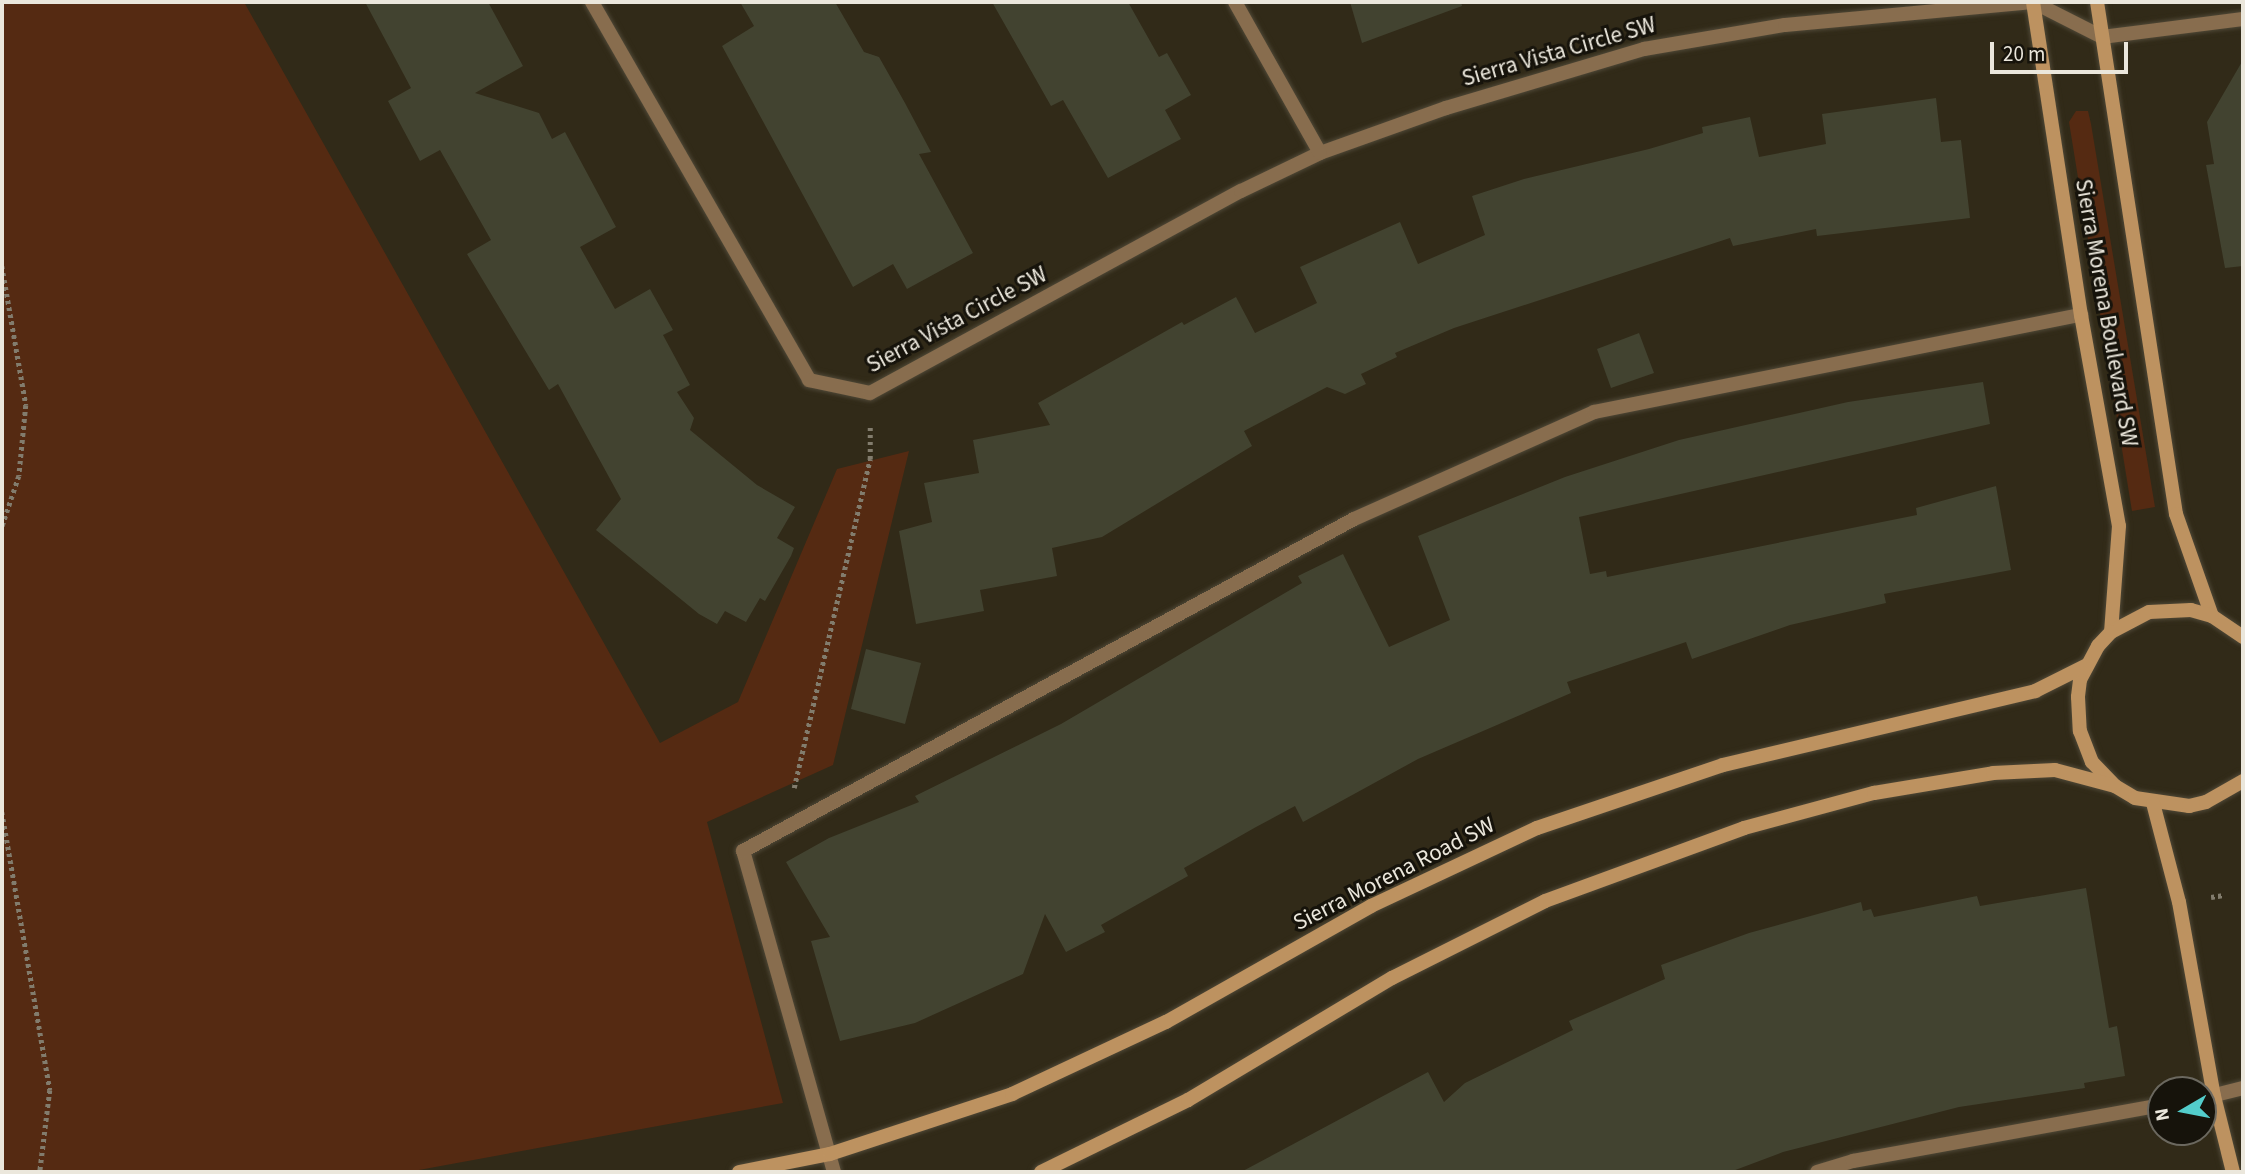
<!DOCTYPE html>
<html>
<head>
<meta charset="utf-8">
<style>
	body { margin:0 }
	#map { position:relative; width:2245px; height:1174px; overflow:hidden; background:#312a18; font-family:"Source Sans 3",sans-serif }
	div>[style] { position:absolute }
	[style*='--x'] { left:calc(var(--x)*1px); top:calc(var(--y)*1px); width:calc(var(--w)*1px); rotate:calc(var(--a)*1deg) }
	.green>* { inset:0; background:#552a12 }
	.building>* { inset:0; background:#424330 }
	.path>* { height:4.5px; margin-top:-2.25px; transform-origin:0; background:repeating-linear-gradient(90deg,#827c6d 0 3.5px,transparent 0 7px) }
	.roads { filter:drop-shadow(0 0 2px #4f4837) drop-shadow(0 0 2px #4f4837) }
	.lane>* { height:14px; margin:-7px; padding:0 7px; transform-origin:7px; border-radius:7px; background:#886d4e }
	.street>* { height:14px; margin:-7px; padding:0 7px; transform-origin:7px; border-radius:7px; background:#886d4e }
	.secondary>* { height:14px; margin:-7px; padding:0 7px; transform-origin:7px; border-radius:7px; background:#bd9260 }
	span { translate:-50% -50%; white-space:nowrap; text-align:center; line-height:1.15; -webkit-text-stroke:6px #16130b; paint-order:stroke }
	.street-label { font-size:23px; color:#ebe7dc }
	.frame { position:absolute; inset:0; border:4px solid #ebe7dc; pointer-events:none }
	.north { position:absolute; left:2147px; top:1076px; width:70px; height:70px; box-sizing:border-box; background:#16130b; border:2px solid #6b685f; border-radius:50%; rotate:260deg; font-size:19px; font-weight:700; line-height:28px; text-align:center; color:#ebe7dc }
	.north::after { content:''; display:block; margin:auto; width:24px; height:32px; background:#53cdcb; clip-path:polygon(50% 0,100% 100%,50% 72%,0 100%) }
	.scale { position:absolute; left:1990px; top:42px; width:138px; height:32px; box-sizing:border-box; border:4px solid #ebe7dc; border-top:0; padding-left:9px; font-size:21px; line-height:24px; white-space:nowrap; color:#ebe7dc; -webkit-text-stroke:5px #16130b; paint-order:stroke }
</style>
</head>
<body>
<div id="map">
	<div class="green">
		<i style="clip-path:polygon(2px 2px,244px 2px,660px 743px,738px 702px,837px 469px,909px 451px,833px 765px,707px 822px,783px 1103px,408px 1172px,2px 1172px)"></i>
		<i style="clip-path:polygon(2076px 111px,2088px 111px,2091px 124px,2155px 507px,2132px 511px,2069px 122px)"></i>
	</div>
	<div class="building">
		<i style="clip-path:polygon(365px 2px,488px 2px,523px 66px,475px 93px,539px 113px,552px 139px,565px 132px,616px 227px,580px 247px,615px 309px,650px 289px,673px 330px,663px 335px,690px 385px,677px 392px,694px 418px,690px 430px,757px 485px,795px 507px,777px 538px,794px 548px,791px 556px,765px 601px,760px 598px,746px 622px,725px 611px,717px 624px,699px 614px,596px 530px,621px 499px,558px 384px,549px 390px,467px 254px,491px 240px,440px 150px,420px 161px,388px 101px,411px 88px)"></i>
		<i style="clip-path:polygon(740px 2px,835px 2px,864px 52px,879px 57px,905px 103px,931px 152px,919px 154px,973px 253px,907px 289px,893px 264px,853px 287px,722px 46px,754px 26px)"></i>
		<i style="clip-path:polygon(992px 2px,1128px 2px,1159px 57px,1167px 53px,1191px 95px,1165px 110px,1181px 139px,1108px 178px,1063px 100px,1051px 106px)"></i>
		<i style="clip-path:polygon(1350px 2px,1461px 2px,1462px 6px,1362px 43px)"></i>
		<i style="clip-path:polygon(2243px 60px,2243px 266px,2225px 268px,2206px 165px,2214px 164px,2207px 122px)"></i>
		<i style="clip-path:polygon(1936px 98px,1941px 142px,1961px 140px,1970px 218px,1817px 236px,1816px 229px,1733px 246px,1730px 238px,1454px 328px,1395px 353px,1397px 357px,1361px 374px,1366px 384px,1345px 394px,1327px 387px,1244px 431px,1252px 446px,1102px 537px,1052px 548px,1057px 576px,980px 590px,984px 611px,916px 624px,899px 531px,932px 522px,924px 483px,979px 473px,973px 440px,1050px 425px,1038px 403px,1182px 322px,1184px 325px,1236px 297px,1255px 333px,1317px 303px,1300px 267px,1400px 222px,1418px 264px,1485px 235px,1472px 196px,1524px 179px,1649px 149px,1703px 133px,1702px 127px,1750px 117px,1759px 157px,1826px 144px,1822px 114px)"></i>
		<i style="clip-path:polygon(1639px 333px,1654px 373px,1611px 388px,1597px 349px)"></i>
		<i style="clip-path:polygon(1983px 382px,1990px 424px,1579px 517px,1590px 574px,1606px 571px,1607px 577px,1917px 515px,1916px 508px,1996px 486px,2011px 570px,1884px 594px,1886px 603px,1790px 625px,1692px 659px,1686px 642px,1567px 682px,1571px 693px,1418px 759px,1303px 822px,1295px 806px,1256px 827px,1184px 868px,1188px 876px,1101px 925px,1105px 932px,1066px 952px,1045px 914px,1023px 974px,915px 1023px,840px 1041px,811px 941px,830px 937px,786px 862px,829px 838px,919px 802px,915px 796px,1061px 724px,1302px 583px,1298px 576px,1343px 554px,1389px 647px,1450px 620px,1418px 536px,1565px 477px,1679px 440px,1848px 402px)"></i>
		<i style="clip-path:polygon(866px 649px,921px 663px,905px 724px,851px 709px)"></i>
		<i style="clip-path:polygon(2086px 888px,2109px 1028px,2117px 1026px,2125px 1076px,2084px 1083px,2085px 1088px,1959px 1107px,1783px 1152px,1730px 1172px,1241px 1172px,1428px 1072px,1444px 1102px,1465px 1083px,1573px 1030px,1569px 1021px,1665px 979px,1661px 965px,1749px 933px,1861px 902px,1863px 911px,1871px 909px,1874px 917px,1977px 896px,1980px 906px)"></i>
	</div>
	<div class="path">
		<i style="--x:2;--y:266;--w:141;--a:80.2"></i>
		<i style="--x:26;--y:405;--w:71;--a:95.6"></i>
		<i style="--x:19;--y:476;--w:54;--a:108.4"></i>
		<i style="--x:794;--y:788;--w:338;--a:-77"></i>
		<i style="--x:870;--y:459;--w:35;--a:-90"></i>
		<i style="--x:2;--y:812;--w:282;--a:80.2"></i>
		<i style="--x:50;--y:1090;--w:83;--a:97"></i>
		<i style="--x:2211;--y:897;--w:13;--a:-9"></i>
	</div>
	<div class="roads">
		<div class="lane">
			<i style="--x:2203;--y:1098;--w:41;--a:-14"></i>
			<i style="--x:834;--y:1172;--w:334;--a:-105.8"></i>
			<i style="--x:743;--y:851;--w:695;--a:-28.52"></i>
			<i style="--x:1354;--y:519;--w:263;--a:-24"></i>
			<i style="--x:1594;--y:412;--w:497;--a:-11.3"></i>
			<i style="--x:1817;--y:1172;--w:38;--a:-17"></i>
			<i style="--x:1853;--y:1161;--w:313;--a:-10.3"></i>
		</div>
		<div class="street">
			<i style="--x:592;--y:2;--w:436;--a:60.1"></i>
			<i style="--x:809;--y:380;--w:62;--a:12"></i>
			<i style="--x:870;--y:393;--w:422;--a:-28.6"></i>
			<i style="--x:1241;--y:191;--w:88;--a:-25.7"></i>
			<i style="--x:1320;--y:153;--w:134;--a:-19.7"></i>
			<i style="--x:1446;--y:108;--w:207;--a:-16.6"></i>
			<i style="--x:1644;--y:49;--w:143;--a:-9.7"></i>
			<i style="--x:1785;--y:25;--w:249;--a:-5.3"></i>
			<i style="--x:2033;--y:2;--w:77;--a:26.9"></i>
			<i style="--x:2102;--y:37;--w:142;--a:-7.3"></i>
			<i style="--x:1235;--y:2;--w:173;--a:60.6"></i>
		</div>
		<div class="secondary">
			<i style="--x:2033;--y:2;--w:317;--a:81.3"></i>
			<i style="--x:2081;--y:315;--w:214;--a:79.8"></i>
			<i style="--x:2119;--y:526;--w:106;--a:94.3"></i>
			<i style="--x:2097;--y:2;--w:518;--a:81.23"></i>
			<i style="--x:2176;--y:514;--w:108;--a:70.6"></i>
			<i style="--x:2243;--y:637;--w:37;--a:-146"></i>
			<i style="--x:2212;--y:616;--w:22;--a:-164"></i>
			<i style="--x:2191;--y:610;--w:42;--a:177.3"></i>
			<i style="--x:2149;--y:612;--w:43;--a:152.2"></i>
			<i style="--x:2111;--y:632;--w:19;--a:133"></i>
			<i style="--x:2098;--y:646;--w:38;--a:118"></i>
			<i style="--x:2080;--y:680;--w:17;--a:97"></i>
			<i style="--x:2078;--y:697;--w:34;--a:87"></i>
			<i style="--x:2080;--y:731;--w:33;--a:69"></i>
			<i style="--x:2092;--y:762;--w:33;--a:46"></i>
			<i style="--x:2115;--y:786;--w:23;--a:31"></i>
			<i style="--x:2135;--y:798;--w:55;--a:8.4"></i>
			<i style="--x:2189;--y:806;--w:17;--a:-13"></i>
			<i style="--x:2206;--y:802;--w:43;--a:-29.6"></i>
			<i style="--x:2153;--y:803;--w:102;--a:75.3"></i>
			<i style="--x:2179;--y:902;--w:197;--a:79.8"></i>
			<i style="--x:2214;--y:1096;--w:78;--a:76"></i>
			<i style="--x:739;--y:1172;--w:93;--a:-11.2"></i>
			<i style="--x:830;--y:1154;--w:192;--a:-18.2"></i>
			<i style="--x:1012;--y:1094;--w:170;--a:-25.1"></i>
			<i style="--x:1166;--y:1022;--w:236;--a:-29.5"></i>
			<i style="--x:1371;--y:906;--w:183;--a:-25.2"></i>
			<i style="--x:1537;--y:828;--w:196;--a:-18.7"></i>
			<i style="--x:1723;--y:765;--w:321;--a:-13.3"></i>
			<i style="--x:2035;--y:691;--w:58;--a:-26.6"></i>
			<i style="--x:1041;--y:1172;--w:164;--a:-26.1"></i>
			<i style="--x:1188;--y:1100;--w:238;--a:-30.9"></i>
			<i style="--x:1392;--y:978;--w:171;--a:-26.7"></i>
			<i style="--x:1545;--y:901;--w:212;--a:-20.1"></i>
			<i style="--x:1744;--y:828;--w:135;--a:-15.1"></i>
			<i style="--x:1874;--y:793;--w:121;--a:-9.5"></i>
			<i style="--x:1993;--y:773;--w:62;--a:-2.8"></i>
			<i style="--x:2055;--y:770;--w:62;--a:14.9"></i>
		</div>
	</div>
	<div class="street-label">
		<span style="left:1559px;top:52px;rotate:-16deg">Sierra Vista Circle SW</span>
		<span style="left:2106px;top:313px;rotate:80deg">Sierra Morena Boulevard SW</span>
		<span style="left:957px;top:320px;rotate:-28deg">Sierra Vista Circle SW</span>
		<span style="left:1394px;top:874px;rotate:-27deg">Sierra Morena Road SW</span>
	</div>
	<div class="frame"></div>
	<div class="north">N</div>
	<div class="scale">20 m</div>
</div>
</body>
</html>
